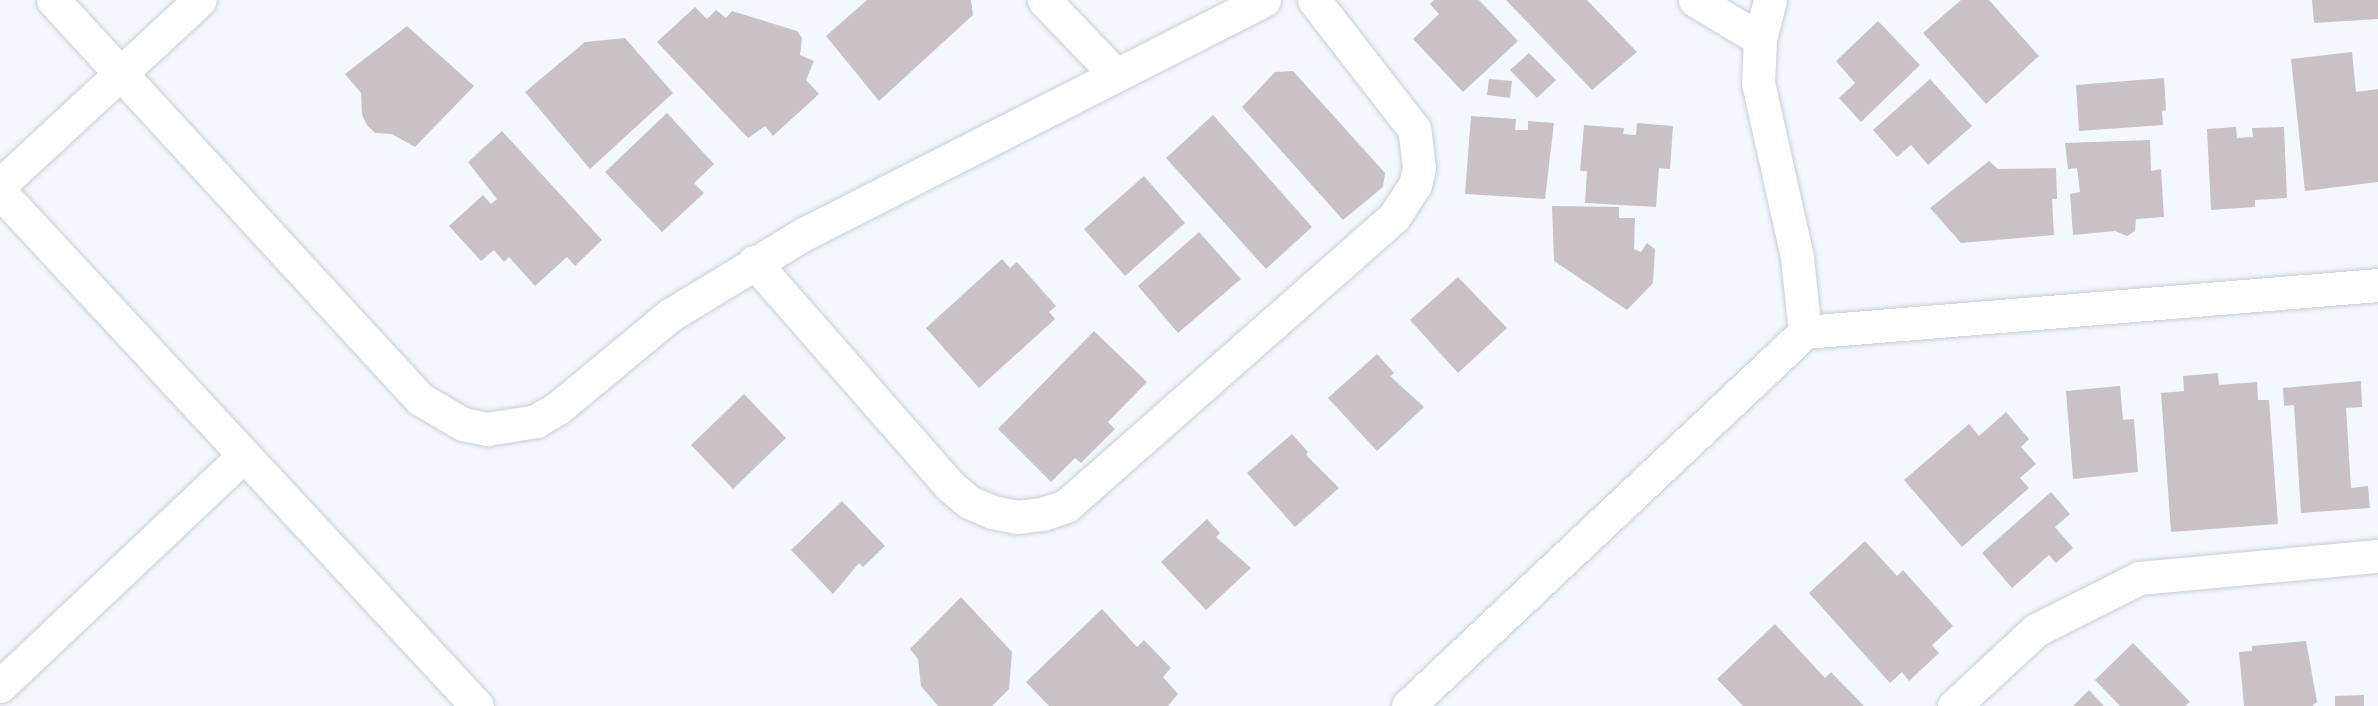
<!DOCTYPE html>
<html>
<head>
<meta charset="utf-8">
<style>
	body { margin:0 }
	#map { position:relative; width:2378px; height:706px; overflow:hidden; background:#f3f8ff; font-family:"Work Sans",sans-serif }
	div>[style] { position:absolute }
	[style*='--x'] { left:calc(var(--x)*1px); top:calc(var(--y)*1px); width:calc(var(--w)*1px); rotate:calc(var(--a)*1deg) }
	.building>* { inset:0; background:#c9c1c5 }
	.roads { filter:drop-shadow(0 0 2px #c8cdd4) drop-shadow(0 0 2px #c8cdd4) }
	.minor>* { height:33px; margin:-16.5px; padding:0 16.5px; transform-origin:16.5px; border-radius:16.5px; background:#fff }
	span { translate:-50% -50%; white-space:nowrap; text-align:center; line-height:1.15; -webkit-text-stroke:6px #f3f8ff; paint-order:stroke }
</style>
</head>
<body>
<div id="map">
	<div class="building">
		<i style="clip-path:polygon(867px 0,971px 0,973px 15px,879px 101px,826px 36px)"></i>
		<i style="clip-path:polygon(1434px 0,1479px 0,1518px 41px,1463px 92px,1413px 39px,1439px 14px,1430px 4px)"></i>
		<i style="clip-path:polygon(1506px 0,1587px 0,1637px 52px,1592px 90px)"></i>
		<i style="clip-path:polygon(1961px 0,1989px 0,2039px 56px,1986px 104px,1923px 33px)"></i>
		<i style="clip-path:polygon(2312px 0,2378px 0,2378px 19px,2314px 23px)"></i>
		<i style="clip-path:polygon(695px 7px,707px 19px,716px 10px,726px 18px,732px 11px,797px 31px,802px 38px,800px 55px,814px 61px,806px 80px,819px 94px,773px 136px,765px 126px,748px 138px,657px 42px)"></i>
		<i style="clip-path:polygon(1878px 21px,1920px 65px,1861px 122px,1839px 98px,1855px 83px,1836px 61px)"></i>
		<i style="clip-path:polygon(407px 26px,474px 86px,415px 147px,392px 134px,375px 133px,367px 125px,362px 115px,361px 93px,345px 74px)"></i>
		<i style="clip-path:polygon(625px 38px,673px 93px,590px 169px,525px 92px,585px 42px)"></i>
		<i style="clip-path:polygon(2352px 52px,2356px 92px,2378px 89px,2378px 182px,2305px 191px,2291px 59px)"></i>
		<i style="clip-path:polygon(1529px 53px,1556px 80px,1537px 98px,1510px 70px)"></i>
		<i style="clip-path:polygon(1293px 71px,1385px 173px,1383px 187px,1343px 220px,1242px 107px,1275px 72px)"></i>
		<i style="clip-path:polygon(2164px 78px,2166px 110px,2162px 111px,2163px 125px,2079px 131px,2076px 85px)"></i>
		<i style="clip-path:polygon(1489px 79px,1512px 81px,1510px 98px,1487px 95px)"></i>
		<i style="clip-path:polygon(1930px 79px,1972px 126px,1928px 165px,1911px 145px,1897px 157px,1873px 130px)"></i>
		<i style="clip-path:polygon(667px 113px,714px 164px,694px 183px,704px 193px,662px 232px,605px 172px)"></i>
		<i style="clip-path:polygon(1213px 115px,1312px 227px,1266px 269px,1166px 158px)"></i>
		<i style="clip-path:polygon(1471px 116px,1516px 119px,1515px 130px,1528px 130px,1528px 121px,1554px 123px,1545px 199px,1465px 194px)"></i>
		<i style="clip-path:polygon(1637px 123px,1673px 126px,1670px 169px,1659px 168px,1656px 207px,1585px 203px,1587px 171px,1580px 171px,1584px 125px,1624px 128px,1623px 134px,1636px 135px)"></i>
		<i style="clip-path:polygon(2236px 127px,2237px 138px,2253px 137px,2252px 128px,2284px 127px,2287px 198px,2255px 200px,2255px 207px,2211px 210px,2207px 129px)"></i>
		<i style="clip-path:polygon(502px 131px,602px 240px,575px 266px,567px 257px,535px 286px,509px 257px,504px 262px,494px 250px,481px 261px,449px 226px,483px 195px,491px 204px,497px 199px,468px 162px)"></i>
		<i style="clip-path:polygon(2150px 140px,2151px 171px,2161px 169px,2164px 217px,2136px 219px,2135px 231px,2127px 236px,2115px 231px,2073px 235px,2070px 194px,2080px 192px,2077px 168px,2068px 169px,2065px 143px)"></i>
		<i style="clip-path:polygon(1989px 161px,1998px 169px,2056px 168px,2057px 199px,2052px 199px,2054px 235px,1961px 243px,1930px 208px)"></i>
		<i style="clip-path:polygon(1144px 176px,1185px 223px,1125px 276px,1084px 229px)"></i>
		<i style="clip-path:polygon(1552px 206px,1619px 207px,1619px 218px,1635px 218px,1634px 249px,1641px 252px,1647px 243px,1655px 249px,1653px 283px,1627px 310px,1554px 261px)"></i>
		<i style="clip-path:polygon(1199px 232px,1241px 279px,1178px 333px,1138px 286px)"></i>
		<i style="clip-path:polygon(1002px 259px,1010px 268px,1017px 262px,1056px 306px,1049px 312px,1055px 319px,979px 388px,926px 328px)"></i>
		<i style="clip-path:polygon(1458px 277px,1507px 328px,1458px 373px,1410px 320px)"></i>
		<i style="clip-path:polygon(1094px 331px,1147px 382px,1108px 422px,1115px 429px,1081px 463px,1075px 458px,1051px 482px,998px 429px)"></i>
		<i style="clip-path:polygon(1377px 354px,1394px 373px,1390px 376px,1424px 407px,1377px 451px,1328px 398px)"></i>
		<i style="clip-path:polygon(2218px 373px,2219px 385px,2257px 382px,2258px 400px,2269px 400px,2278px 524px,2171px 532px,2161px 393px,2184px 391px,2183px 376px)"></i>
		<i style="clip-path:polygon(2361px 381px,2362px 407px,2346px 408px,2351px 488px,2368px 486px,2370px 508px,2301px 513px,2294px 405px,2284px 406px,2283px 388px)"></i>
		<i style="clip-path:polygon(2120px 386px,2123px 420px,2134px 419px,2138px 472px,2073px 479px,2066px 391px)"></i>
		<i style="clip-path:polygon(744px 394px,786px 438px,733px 489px,691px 445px)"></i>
		<i style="clip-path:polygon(2006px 412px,2029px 439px,2021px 447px,2036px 464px,2020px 478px,2029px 488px,1962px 547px,1904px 480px,1969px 424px,1979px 436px)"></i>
		<i style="clip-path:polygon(1292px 434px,1308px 452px,1306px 455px,1339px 488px,1295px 527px,1247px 473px)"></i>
		<i style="clip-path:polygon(2051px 492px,2070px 514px,2055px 527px,2073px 548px,2056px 563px,2049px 555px,2012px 588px,1982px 553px)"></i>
		<i style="clip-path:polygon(842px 501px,885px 546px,863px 567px,859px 563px,833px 594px,791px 550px)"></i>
		<i style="clip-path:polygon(1207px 519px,1220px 533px,1216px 537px,1251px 568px,1206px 610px,1161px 562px)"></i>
		<i style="clip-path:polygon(1865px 541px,1897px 576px,1903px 570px,1953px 626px,1932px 645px,1939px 653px,1909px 681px,1902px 672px,1890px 683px,1809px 593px)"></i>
		<i style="clip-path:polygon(961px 597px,1012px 652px,1009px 689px,992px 706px,938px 706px,921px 686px,918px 659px,910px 649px)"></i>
		<i style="clip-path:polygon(1102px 609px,1137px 647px,1144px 640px,1171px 668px,1163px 677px,1178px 694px,1168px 706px,1049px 706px,1026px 682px)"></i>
		<i style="clip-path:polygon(1775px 624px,1825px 678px,1831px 672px,1864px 706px,1743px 706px,1717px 679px)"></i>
		<i style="clip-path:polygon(2306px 641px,2317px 702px,2312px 706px,2244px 706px,2239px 652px,2252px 651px,2252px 646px)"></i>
		<i style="clip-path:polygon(2133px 643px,2190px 702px,2185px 706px,2120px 706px,2095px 680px)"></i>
		<i style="clip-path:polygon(2089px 690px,2104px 706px,2073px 706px)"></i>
		<i style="clip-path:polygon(2364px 695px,2364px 706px,2335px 706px,2335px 696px)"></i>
	</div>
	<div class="roads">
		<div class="minor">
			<i style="--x:53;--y:0;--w:542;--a:47.39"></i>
			<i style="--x:420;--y:399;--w:50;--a:30.2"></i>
			<i style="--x:463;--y:424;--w:25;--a:12"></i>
			<i style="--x:487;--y:429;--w:50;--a:-9.3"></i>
			<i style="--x:536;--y:421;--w:26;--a:-31"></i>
			<i style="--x:558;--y:408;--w:146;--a:-39.7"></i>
			<i style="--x:670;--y:315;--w:157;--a:-31.2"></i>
			<i style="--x:804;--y:234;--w:516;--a:-26.96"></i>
			<i style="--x:1044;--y:0;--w:104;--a:46.2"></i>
			<i style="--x:1695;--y:0;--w:76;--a:31"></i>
			<i style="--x:0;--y:185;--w:272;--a:-42.8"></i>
			<i style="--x:0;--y:192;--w:701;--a:47.14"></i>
			<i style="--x:754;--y:262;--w:298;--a:48.8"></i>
			<i style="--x:950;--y:486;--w:25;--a:40"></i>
			<i style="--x:969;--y:502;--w:25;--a:23"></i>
			<i style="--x:992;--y:512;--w:25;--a:11"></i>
			<i style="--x:1017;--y:517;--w:25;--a:-7"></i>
			<i style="--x:1042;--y:514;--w:25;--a:-18"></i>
			<i style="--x:1066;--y:506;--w:437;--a:-41.4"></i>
			<i style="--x:1394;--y:217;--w:38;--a:-57"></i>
			<i style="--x:1415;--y:185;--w:18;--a:-77"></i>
			<i style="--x:1419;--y:167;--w:38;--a:-97"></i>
			<i style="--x:1414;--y:129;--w:163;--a:-127.8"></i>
			<i style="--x:1805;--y:332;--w:575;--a:-4.69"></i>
			<i style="--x:0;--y:686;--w:336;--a:-43.4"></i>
			<i style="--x:1408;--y:706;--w:545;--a:-43.29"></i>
			<i style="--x:1805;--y:332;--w:75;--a:-96.1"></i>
			<i style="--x:1797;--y:257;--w:178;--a:-102.6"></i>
			<i style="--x:1758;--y:83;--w:44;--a:-87.4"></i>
			<i style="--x:1760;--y:39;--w:40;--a:-75.6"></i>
			<i style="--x:1954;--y:706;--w:112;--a:-42.8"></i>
			<i style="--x:2036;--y:630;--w:115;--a:-26.8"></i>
			<i style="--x:2139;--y:578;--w:240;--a:-5.3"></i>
		</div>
	</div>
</div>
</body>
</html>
